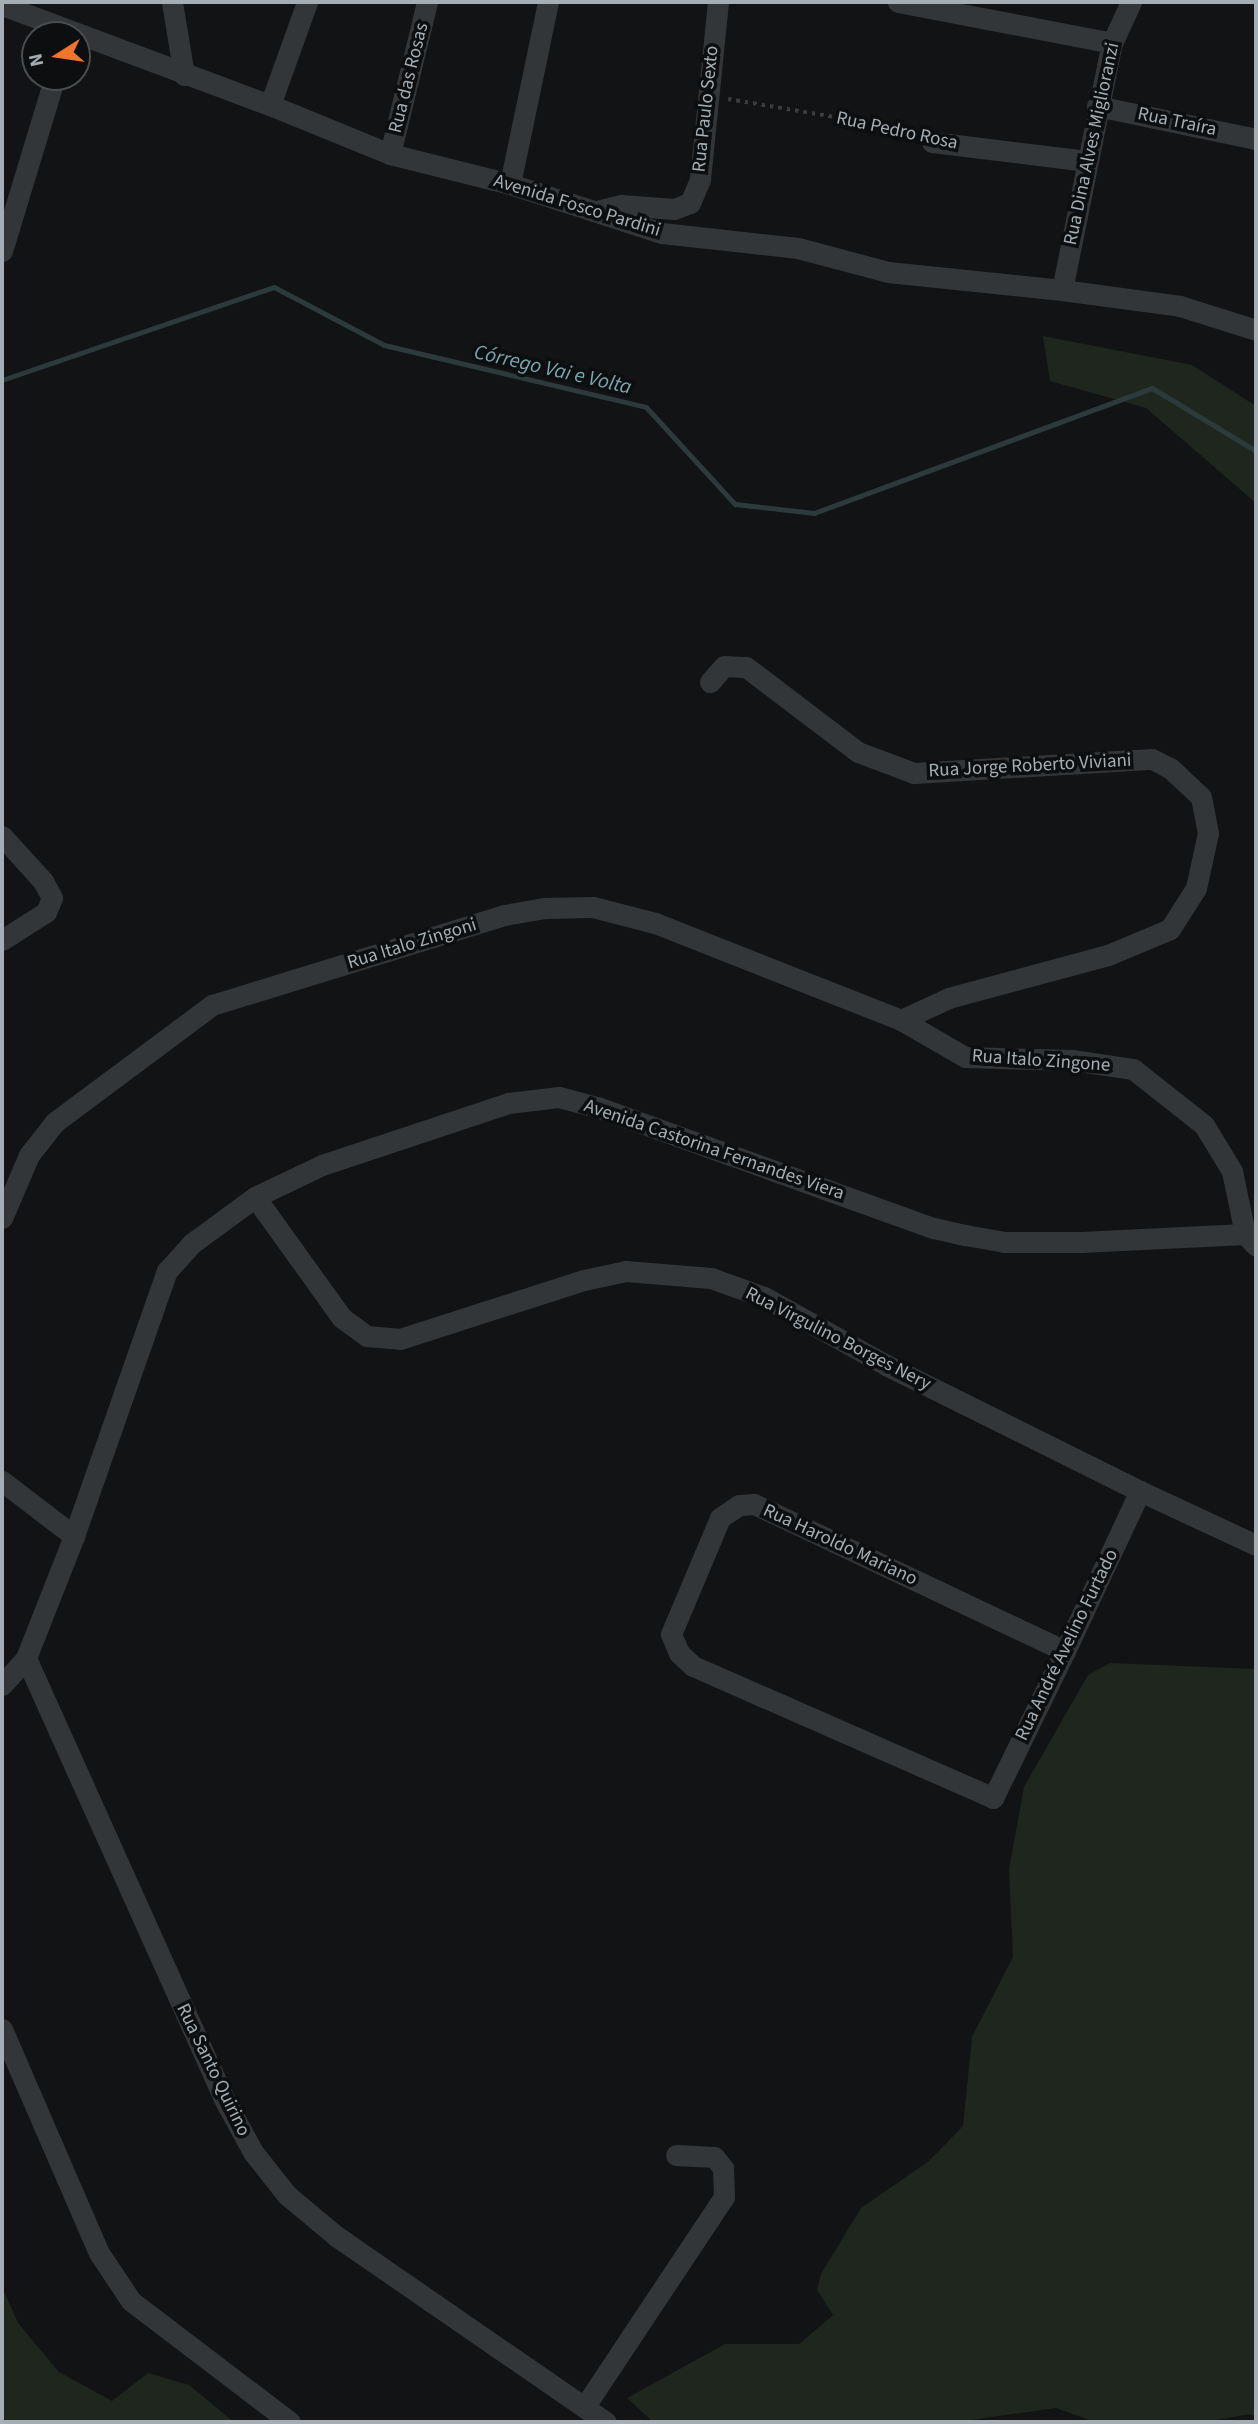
<!DOCTYPE html>
<html>
<head>
<meta charset="utf-8">
<style>
	body { margin:0 }
	#map { position:relative; width:1258px; height:2424px; overflow:hidden; background:#121314; font-family:"Source Sans 3",sans-serif }
	div>[style] { position:absolute }
	[style*='--x'] { left:calc(var(--x)*1px); top:calc(var(--y)*1px); width:calc(var(--w)*1px); rotate:calc(var(--a)*1deg) }
	.green>* { inset:0; background:#1f261e }
	.stream>* { height:5px; margin:-2.5px; padding:0 2.5px; transform-origin:2.5px; border-radius:2.5px; background:#2c3a3c }
	.path>* { height:3.5px; margin-top:-1.75px; transform-origin:0; background:repeating-linear-gradient(90deg,#393d40 0 3.5px,transparent 0 8.5px) }
	.minor>* { height:21px; margin:-10.5px; padding:0 10.5px; transform-origin:10.5px; border-radius:10.5px; background:#333639 }
	span { translate:-50% -50%; white-space:nowrap; text-align:center; line-height:1.15; -webkit-text-stroke:7px #0d0e0f; paint-order:stroke }
	.street-label { font-size:19px; color:#a4aeb4 }
	.water-label { font-size:21px; color:#7aa6af; font-style:italic }
	.frame { position:absolute; inset:0; border:4px solid #a4aeb4; pointer-events:none }
	.north { position:absolute; left:21px; top:21px; width:70px; height:70px; box-sizing:border-box; background:#0d0e0f; border:2px solid #494e51; border-radius:50%; rotate:258deg; font-size:19px; font-weight:700; line-height:28px; text-align:center; color:#a4aeb4 }
	.north::after { content:''; display:block; margin:auto; width:24px; height:32px; background:#ef752f; clip-path:polygon(50% 0,100% 100%,50% 72%,0 100%) }
</style>
</head>
<body>
<div id="map">
	<div class="green">
		<i style="clip-path:polygon(1043px 336px,1192px 365px,1256px 406px,1256px 503px,1146px 408px,1050px 381px)"></i>
		<i style="clip-path:polygon(1110px 1663px,1256px 1669px,1256px 2417px,1250px 2414px,1205px 2422px,1095px 2422px,1056px 2408px,957px 2422px,653px 2422px,627px 2398px,725px 2344px,799px 2344px,833px 2315px,817px 2290px,821px 2274px,861px 2208px,929px 2161px,963px 2126px,972px 2037px,1013px 1957px,1009px 1869px,1024px 1787px,1088px 1675px)"></i>
		<i style="clip-path:polygon(2px 2287px,18px 2323px,59px 2372px,112px 2401px,148px 2373px,189px 2385px,234px 2422px,8px 2422px,2px 2417px)"></i>
	</div>
	<div class="stream">
		<i style="--x:2;--y:380;--w:287;--a:-18.9"></i>
		<i style="--x:274;--y:287;--w:124;--a:27.8"></i>
		<i style="--x:384;--y:345;--w:269;--a:13.3"></i>
		<i style="--x:646;--y:407;--w:132;--a:47.5"></i>
		<i style="--x:735;--y:504;--w:80;--a:6.5"></i>
		<i style="--x:814;--y:513;--w:360;--a:-20.3"></i>
		<i style="--x:1152;--y:388;--w:122;--a:31.2"></i>
	</div>
	<div class="path">
		<i style="--x:728;--y:99;--w:120;--a:9.6"></i>
		<i style="--x:846;--y:119;--w:72;--a:14.4"></i>
	</div>
	<div class="minor">
		<i style="--x:172;--y:2;--w:74;--a:80.7"></i>
		<i style="--x:898;--y:2;--w:218;--a:10.8"></i>
		<i style="--x:2;--y:5;--w:286;--a:20.5"></i>
		<i style="--x:270;--y:105;--w:130;--a:22.2"></i>
		<i style="--x:390;--y:154;--w:124;--a:14"></i>
		<i style="--x:510;--y:184;--w:160;--a:17.9"></i>
		<i style="--x:662;--y:233;--w:137;--a:6.3"></i>
		<i style="--x:798;--y:248;--w:93;--a:14.9"></i>
		<i style="--x:888;--y:272;--w:175;--a:5.9"></i>
		<i style="--x:1062;--y:290;--w:119;--a:7.7"></i>
		<i style="--x:1180;--y:306;--w:80;--a:17.5"></i>
		<i style="--x:270;--y:105;--w:109;--a:-70.2"></i>
		<i style="--x:1097;--y:106;--w:162;--a:11.7"></i>
		<i style="--x:932;--y:142;--w:156;--a:7"></i>
		<i style="--x:390;--y:154;--w:156;--a:-76.3"></i>
		<i style="--x:510;--y:184;--w:186;--a:-78.2"></i>
		<i style="--x:597;--y:211;--w:25;--a:-14"></i>
		<i style="--x:621;--y:205;--w:53;--a:4.3"></i>
		<i style="--x:674;--y:209;--w:17;--a:-21"></i>
		<i style="--x:690;--y:203;--w:26;--a:-67"></i>
		<i style="--x:700;--y:179;--w:178;--a:-84.2"></i>
		<i style="--x:2;--y:251;--w:182;--a:-73.1"></i>
		<i style="--x:1062;--y:290;--w:252;--a:-78.6"></i>
		<i style="--x:1112;--y:43;--w:45;--a:-65.1"></i>
		<i style="--x:710;--y:682;--w:21;--a:-49"></i>
		<i style="--x:724;--y:666;--w:22;--a:3"></i>
		<i style="--x:746;--y:667;--w:141;--a:37.2"></i>
		<i style="--x:858;--y:752;--w:60;--a:20.6"></i>
		<i style="--x:914;--y:773;--w:238;--a:-3.4"></i>
		<i style="--x:1152;--y:759;--w:20;--a:27"></i>
		<i style="--x:1170;--y:768;--w:42;--a:43.1"></i>
		<i style="--x:1201;--y:797;--w:37;--a:79"></i>
		<i style="--x:1208;--y:833;--w:56;--a:102.3"></i>
		<i style="--x:1196;--y:888;--w:49;--a:122.4"></i>
		<i style="--x:1170;--y:929;--w:67;--a:157.2"></i>
		<i style="--x:1108;--y:955;--w:165;--a:164.9"></i>
		<i style="--x:949;--y:998;--w:53;--a:155.4"></i>
		<i style="--x:2;--y:836;--w:61;--a:47.7"></i>
		<i style="--x:43;--y:881;--w:19;--a:62"></i>
		<i style="--x:52;--y:898;--w:15;--a:113"></i>
		<i style="--x:46;--y:912;--w:52;--a:147.5"></i>
		<i style="--x:255;--y:1197;--w:149;--a:54.3"></i>
		<i style="--x:342;--y:1318;--w:31;--a:36"></i>
		<i style="--x:367;--y:1336;--w:33;--a:5"></i>
		<i style="--x:400;--y:1339;--w:193;--a:-17.8"></i>
		<i style="--x:584;--y:1280;--w:43;--a:-12.1"></i>
		<i style="--x:626;--y:1271;--w:85;--a:4.7"></i>
		<i style="--x:711;--y:1278;--w:56;--a:19.7"></i>
		<i style="--x:764;--y:1297;--w:140;--a:29.1"></i>
		<i style="--x:886;--y:1365;--w:284;--a:26.4"></i>
		<i style="--x:1140;--y:1491;--w:128;--a:25"></i>
		<i style="--x:2;--y:1218;--w:69;--a:-66.8"></i>
		<i style="--x:29;--y:1155;--w:42;--a:-51.8"></i>
		<i style="--x:55;--y:1122;--w:196;--a:-36.7"></i>
		<i style="--x:212;--y:1005;--w:306;--a:-17.1"></i>
		<i style="--x:504;--y:915;--w:42;--a:-9.7"></i>
		<i style="--x:545;--y:908;--w:48;--a:-1.2"></i>
		<i style="--x:593;--y:907;--w:64;--a:14.5"></i>
		<i style="--x:655;--y:923;--w:264;--a:21.5"></i>
		<i style="--x:901;--y:1020;--w:74;--a:30"></i>
		<i style="--x:965;--y:1057;--w:107;--a:1.6"></i>
		<i style="--x:1072;--y:1060;--w:62;--a:8.4"></i>
		<i style="--x:1133;--y:1069;--w:90;--a:38.3"></i>
		<i style="--x:1204;--y:1125;--w:54;--a:58.7"></i>
		<i style="--x:1232;--y:1171;--w:64;--a:78.3"></i>
		<i style="--x:1245;--y:1234;--w:16;--a:47"></i>
		<i style="--x:2;--y:1481;--w:91;--a:37.4"></i>
		<i style="--x:1065;--y:1651;--w:344;--a:-154.7"></i>
		<i style="--x:754;--y:1504;--w:15;--a:176"></i>
		<i style="--x:739;--y:1505;--w:23;--a:146"></i>
		<i style="--x:720;--y:1518;--w:126;--a:112.9"></i>
		<i style="--x:671;--y:1634;--w:21;--a:67"></i>
		<i style="--x:679;--y:1653;--w:19;--a:43"></i>
		<i style="--x:693;--y:1666;--w:328;--a:23.7"></i>
		<i style="--x:993;--y:1798;--w:164;--a:-63.9"></i>
		<i style="--x:1065;--y:1651;--w:177;--a:-64.9"></i>
		<i style="--x:26;--y:1658;--w:481;--a:65.8"></i>
		<i style="--x:223;--y:2097;--w:63;--a:61.4"></i>
		<i style="--x:253;--y:2152;--w:55;--a:51.7"></i>
		<i style="--x:287;--y:2195;--w:64;--a:39.9"></i>
		<i style="--x:336;--y:2236;--w:328;--a:34.6"></i>
		<i style="--x:2;--y:1685;--w:36;--a:-48"></i>
		<i style="--x:26;--y:1658;--w:131;--a:-68.5"></i>
		<i style="--x:74;--y:1536;--w:281;--a:-70.7"></i>
		<i style="--x:167;--y:1271;--w:36;--a:-48"></i>
		<i style="--x:191;--y:1244;--w:79;--a:-36.3"></i>
		<i style="--x:255;--y:1197;--w:74;--a:-25.5"></i>
		<i style="--x:322;--y:1165;--w:196;--a:-18.4"></i>
		<i style="--x:508;--y:1103;--w:51;--a:-6.7"></i>
		<i style="--x:559;--y:1097;--w:39;--a:15"></i>
		<i style="--x:597;--y:1107;--w:358;--a:19.8"></i>
		<i style="--x:934;--y:1228;--w:32;--a:13"></i>
		<i style="--x:965;--y:1235;--w:39;--a:10"></i>
		<i style="--x:1003;--y:1242;--w:78;--a:0"></i>
		<i style="--x:1081;--y:1242;--w:164;--a:-2.8"></i>
		<i style="--x:2;--y:2029;--w:244;--a:66.6"></i>
		<i style="--x:99;--y:2253;--w:58;--a:56.3"></i>
		<i style="--x:131;--y:2301;--w:200;--a:37.3"></i>
		<i style="--x:585;--y:2406;--w:251;--a:-56.4"></i>
		<i style="--x:724;--y:2197;--w:29;--a:-92"></i>
		<i style="--x:723;--y:2168;--w:14;--a:-129"></i>
		<i style="--x:714;--y:2157;--w:38;--a:-177"></i>
	</div>
	<div class="street-label">
		<span style="left:409px;top:78px;rotate:-76deg">Rua das Rosas</span>
		<span style="left:706px;top:109px;rotate:-84deg">Rua Paulo Sexto</span>
		<span style="left:1177px;top:122px;rotate:12deg">Rua Traíra</span>
		<span style="left:897px;top:131px;rotate:12deg">Rua Pedro Rosa</span>
		<span style="left:1092px;top:144px;rotate:-78deg">Rua Dina Alves Miglioranzi</span>
		<span style="left:577px;top:206px;rotate:17deg">Avenida Fosco Pardini</span>
		<span style="left:1030px;top:766px;rotate:-3deg">Rua Jorge Roberto Viviani</span>
		<span style="left:412px;top:944px;rotate:-17deg">Rua Italo Zingoni</span>
		<span style="left:1041px;top:1061px;rotate:4deg">Rua Italo Zingone</span>
		<span style="left:714px;top:1150px;rotate:19deg">Avenida Castorina Fernandes Viera</span>
		<span style="left:838px;top:1339px;rotate:27deg">Rua Virgulino Borges Nery</span>
		<span style="left:840px;top:1545px;rotate:25deg">Rua Haroldo Mariano</span>
		<span style="left:1067px;top:1645px;rotate:-64deg">Rua André Avelino Furtado</span>
		<span style="left:213px;top:2070px;rotate:64deg">Rua Santo Quirino</span>
	</div>
	<div class="water-label">
		<span style="left:553px;top:369px;rotate:13deg">Córrego Vai e Volta</span>
	</div>
	<div class="frame"></div>
	<div class="north">N</div>
</div>
</body>
</html>
